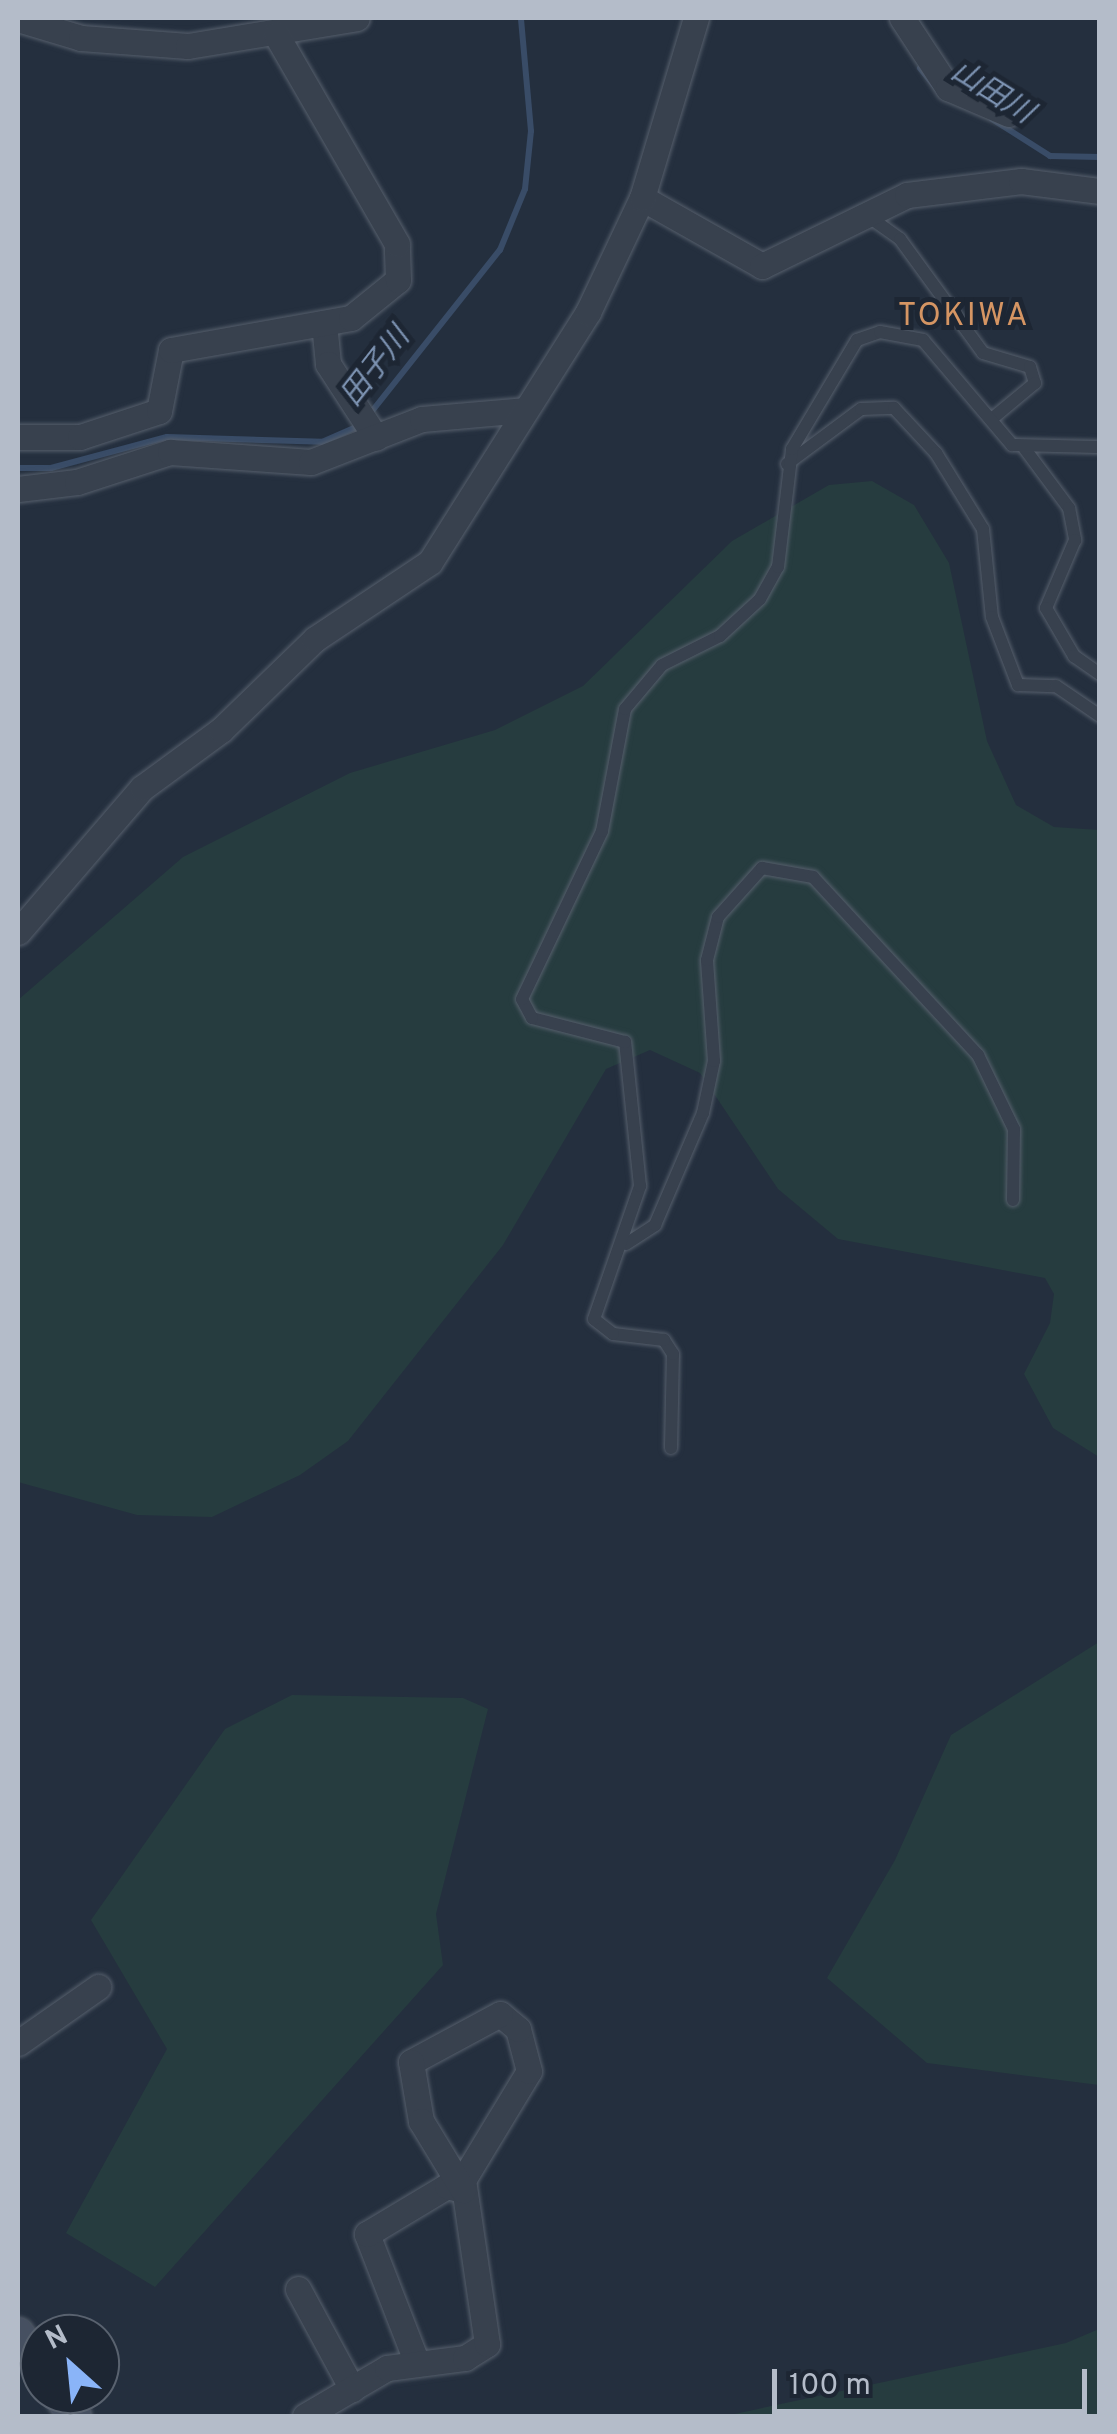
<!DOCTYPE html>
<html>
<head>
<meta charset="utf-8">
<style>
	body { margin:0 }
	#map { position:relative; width:1117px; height:2434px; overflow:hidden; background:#242f3e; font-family:Overpass,"Noto Sans JP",sans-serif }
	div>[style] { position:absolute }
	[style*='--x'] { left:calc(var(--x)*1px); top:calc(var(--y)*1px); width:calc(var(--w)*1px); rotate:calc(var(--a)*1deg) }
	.green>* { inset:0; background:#263c3f }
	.stream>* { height:6px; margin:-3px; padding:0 3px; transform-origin:3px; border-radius:3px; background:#394c67 }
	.roads { filter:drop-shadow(0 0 2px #565f6c) drop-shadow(0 0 2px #565f6c) }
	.service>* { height:12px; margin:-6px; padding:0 6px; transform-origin:6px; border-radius:6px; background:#38414e }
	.minor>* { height:25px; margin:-12.5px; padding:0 12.5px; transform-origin:12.5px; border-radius:12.5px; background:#38414e }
	.secondary>* { height:32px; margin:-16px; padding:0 16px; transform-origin:16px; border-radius:16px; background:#465061 }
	span { translate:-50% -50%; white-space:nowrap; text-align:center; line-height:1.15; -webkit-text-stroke:10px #1d2633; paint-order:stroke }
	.water-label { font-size:30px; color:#7c92b1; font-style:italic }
	.quarter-label { font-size:32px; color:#d59563; letter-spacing:2.5px }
	.frame { position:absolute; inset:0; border:20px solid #b4bcc9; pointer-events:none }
	.north { position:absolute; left:20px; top:2314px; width:100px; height:100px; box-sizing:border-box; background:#1d2633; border:2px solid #59626f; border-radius:50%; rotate:333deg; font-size:28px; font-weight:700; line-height:40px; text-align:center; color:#b4bcc9 }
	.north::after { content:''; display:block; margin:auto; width:35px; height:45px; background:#8ab4f8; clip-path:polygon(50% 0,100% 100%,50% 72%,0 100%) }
	.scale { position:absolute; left:772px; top:2369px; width:315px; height:45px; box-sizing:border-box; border:5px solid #b4bcc9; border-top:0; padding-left:12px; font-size:30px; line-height:35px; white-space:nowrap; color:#b4bcc9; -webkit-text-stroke:8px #1d2633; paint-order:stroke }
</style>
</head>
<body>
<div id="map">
	<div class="green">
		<i style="clip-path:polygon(872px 481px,914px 505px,949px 563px,987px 741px,1016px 805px,1054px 827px,1099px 830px,1099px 1457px,1053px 1428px,1024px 1374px,1050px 1323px,1054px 1294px,1045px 1278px,838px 1239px,778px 1189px,700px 1073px,650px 1050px,606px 1069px,503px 1245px,348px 1441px,300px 1475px,212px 1517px,137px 1515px,18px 1482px,18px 1000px,183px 857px,350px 773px,495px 730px,583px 686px,732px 541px,829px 485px)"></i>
		<i style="clip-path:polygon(1099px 1642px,1099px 2085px,927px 2063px,827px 1978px,895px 1860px,951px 1735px)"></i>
		<i style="clip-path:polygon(292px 1695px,463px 1698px,488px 1709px,436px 1914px,443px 1965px,155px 2287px,66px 2233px,167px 2049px,91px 1920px,225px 1729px)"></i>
		<i style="clip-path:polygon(1099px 2329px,1099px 2416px,725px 2416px,1066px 2343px)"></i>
	</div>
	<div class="stream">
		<i style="--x:920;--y:68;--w:27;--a:51"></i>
		<i style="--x:992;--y:119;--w:69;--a:32.5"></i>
		<i style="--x:1050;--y:156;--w:50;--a:1.1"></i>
		<i style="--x:369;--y:415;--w:211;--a:-51.6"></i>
		<i style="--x:500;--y:250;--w:66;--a:-67.7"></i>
		<i style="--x:525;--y:189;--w:58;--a:-84.1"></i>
		<i style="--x:531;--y:131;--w:113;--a:-95.1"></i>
		<i style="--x:18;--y:468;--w:33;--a:0"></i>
		<i style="--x:51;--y:468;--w:120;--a:-15"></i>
		<i style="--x:167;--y:437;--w:155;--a:1.8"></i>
		<i style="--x:322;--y:442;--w:43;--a:-23.6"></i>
	</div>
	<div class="roads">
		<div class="service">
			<i style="--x:865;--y:214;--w:43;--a:35.5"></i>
			<i style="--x:900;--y:239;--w:141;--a:53.9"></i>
			<i style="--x:983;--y:353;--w:49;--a:16.6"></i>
			<i style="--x:1030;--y:367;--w:17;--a:73"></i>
			<i style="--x:1035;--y:383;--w:53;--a:140.3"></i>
			<i style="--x:1025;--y:449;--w:74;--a:53.3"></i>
			<i style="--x:1069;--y:508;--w:33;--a:79"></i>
			<i style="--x:1075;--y:540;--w:74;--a:113.1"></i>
			<i style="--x:1046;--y:608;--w:56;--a:59.7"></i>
			<i style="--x:1074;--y:656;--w:32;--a:35"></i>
			<i style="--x:787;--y:464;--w:92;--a:-36.6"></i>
			<i style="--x:861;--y:409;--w:33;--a:-2"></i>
			<i style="--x:894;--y:408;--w:62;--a:47"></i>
			<i style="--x:936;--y:453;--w:89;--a:58.3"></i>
			<i style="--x:983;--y:529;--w:88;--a:84.2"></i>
			<i style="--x:992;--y:617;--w:73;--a:69.1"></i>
			<i style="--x:1018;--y:685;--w:38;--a:2"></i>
			<i style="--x:1056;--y:686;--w:53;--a:34.3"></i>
			<i style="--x:626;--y:1244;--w:35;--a:-33"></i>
			<i style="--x:655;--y:1225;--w:122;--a:-66.8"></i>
			<i style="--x:703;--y:1113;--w:53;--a:-78.1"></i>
			<i style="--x:714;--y:1061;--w:101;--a:-94"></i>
			<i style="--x:707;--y:960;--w:44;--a:-75.7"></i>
			<i style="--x:718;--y:917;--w:66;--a:-48.1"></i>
			<i style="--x:762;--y:868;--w:52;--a:10"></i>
			<i style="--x:813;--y:877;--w:243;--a:47.2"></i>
			<i style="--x:978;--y:1055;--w:82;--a:64.1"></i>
			<i style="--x:1014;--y:1129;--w:71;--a:90.8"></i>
			<i style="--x:671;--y:1448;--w:94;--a:-88.8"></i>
			<i style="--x:673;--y:1354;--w:17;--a:-123"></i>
			<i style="--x:664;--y:1340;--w:51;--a:-173.3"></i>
			<i style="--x:613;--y:1334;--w:24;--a:-142"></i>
			<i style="--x:594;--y:1319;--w:141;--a:-70.9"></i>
			<i style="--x:640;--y:1186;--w:145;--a:-95.9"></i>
			<i style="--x:625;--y:1042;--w:96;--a:-165.5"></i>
			<i style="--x:532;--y:1018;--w:21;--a:-118"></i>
			<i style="--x:522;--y:999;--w:186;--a:-64.5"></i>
			<i style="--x:602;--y:831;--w:124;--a:-79.3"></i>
			<i style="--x:625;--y:709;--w:57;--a:-49.9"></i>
			<i style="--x:662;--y:665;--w:65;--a:-26.6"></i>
			<i style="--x:720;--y:636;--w:54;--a:-42.8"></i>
			<i style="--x:760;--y:599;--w:37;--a:-61"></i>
			<i style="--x:778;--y:567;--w:119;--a:-83.2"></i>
			<i style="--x:792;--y:449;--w:127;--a:-59.2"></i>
			<i style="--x:857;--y:340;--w:24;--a:-19"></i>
			<i style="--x:880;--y:332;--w:44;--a:10.5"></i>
			<i style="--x:923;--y:340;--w:138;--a:49.7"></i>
			<i style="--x:1012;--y:445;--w:88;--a:1.3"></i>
		</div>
		<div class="minor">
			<i style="--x:902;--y:18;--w:84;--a:56.7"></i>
			<i style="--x:948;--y:88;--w:66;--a:23.1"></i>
			<i style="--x:18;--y:19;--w:66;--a:16.8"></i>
			<i style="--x:81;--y:38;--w:107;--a:4.3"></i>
			<i style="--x:188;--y:46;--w:171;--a:-9.4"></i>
			<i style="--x:642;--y:198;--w:138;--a:29.5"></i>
			<i style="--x:762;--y:266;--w:161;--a:-26.1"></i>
			<i style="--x:907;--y:195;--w:115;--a:-7"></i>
			<i style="--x:1021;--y:181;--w:80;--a:7.2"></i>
			<i style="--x:324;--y:323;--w:41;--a:84.4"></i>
			<i style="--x:328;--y:364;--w:88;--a:57"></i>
			<i style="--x:18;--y:437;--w:62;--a:0"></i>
			<i style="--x:80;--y:437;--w:83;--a:-18.2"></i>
			<i style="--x:159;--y:411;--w:62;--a:-78.9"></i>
			<i style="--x:171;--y:350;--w:183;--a:-10.1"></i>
			<i style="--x:351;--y:318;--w:60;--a:-39"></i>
			<i style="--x:398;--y:280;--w:36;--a:-92"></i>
			<i style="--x:397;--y:244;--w:242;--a:-120"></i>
			<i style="--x:18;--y:489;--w:59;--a:-6.8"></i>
			<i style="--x:77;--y:482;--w:98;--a:-17.9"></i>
			<i style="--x:170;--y:452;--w:141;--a:4.1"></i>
			<i style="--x:311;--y:462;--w:119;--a:-21.2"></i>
			<i style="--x:422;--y:419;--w:102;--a:-5"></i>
			<i style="--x:18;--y:932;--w:190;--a:-49.3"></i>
			<i style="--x:142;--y:788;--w:98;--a:-36.3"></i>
			<i style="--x:221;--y:730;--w:131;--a:-44.1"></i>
			<i style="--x:315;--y:639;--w:138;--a:-33.8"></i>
			<i style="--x:430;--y:562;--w:296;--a:-57.7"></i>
			<i style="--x:588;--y:312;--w:126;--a:-64.7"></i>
			<i style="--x:642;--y:198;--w:188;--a:-73.3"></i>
			<i style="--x:18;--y:2043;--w:98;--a:-35"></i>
			<i style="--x:298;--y:2289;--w:114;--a:61.6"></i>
			<i style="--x:415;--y:2358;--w:133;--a:-111.2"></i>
			<i style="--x:367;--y:2234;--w:93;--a:-31"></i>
			<i style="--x:447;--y:2186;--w:16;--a:14"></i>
			<i style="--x:305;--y:2416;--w:95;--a:-30.3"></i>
			<i style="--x:387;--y:2368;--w:79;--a:-7.3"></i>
			<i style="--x:465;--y:2358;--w:26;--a:-32"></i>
			<i style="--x:487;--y:2344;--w:166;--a:-98.3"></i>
			<i style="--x:463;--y:2180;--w:127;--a:-58.8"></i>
			<i style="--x:529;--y:2071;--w:43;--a:-104.7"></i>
			<i style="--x:518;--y:2029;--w:23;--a:-140"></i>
			<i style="--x:500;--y:2014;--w:101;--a:151.7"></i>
			<i style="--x:411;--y:2062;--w:60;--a:80.4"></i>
			<i style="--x:421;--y:2121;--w:81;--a:58.7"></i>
		</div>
		<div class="secondary">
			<i style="--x:18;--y:2334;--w:40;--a:56"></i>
			<i style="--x:59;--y:2394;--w:27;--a:54"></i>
		</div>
	</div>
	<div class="water-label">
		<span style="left:991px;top:94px;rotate:32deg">山田川</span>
		<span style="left:377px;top:368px;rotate:-52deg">田子川</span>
	</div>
	<div class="quarter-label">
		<span style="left:964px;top:317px">TOKIWA</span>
	</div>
	<div class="frame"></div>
	<div class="north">N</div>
	<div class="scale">100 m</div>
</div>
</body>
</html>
